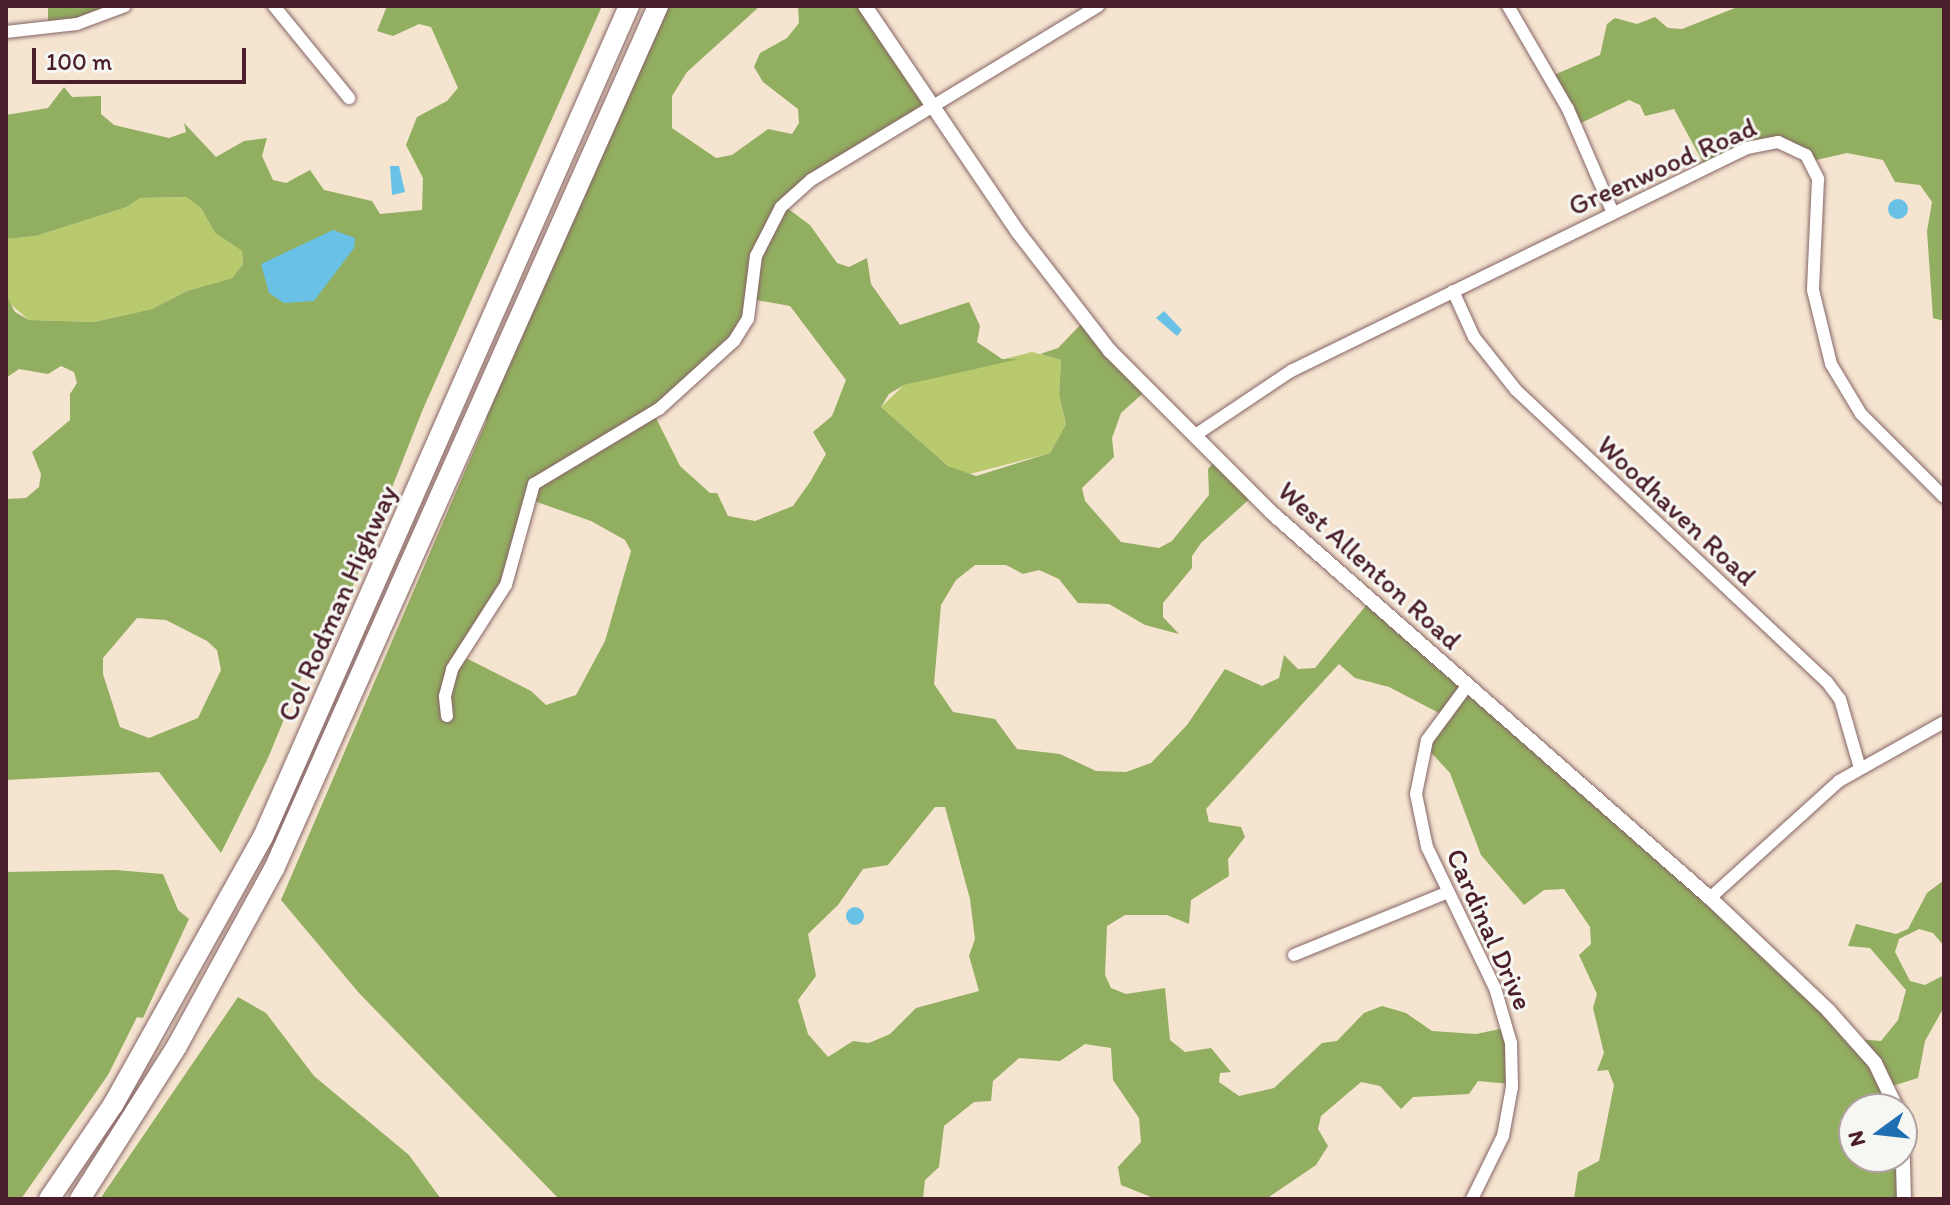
<!DOCTYPE html>
<html>
<head>
<meta charset="utf-8">
<style>
	body { margin:0 }
	#map { position:relative; width:1950px; height:1205px; overflow:hidden; background:#f5e4d0; font-family:Itim,sans-serif }
	div>[style] { position:absolute }
	[style*='--x'] { left:calc(var(--x)*1px); top:calc(var(--y)*1px); width:calc(var(--w)*1px); rotate:calc(var(--a)*1deg) }
	.green>* { inset:0; background:#b8ca6d }
	.forest>* { inset:0; background:#92ae60 }
	.water>* { inset:0; background:#69c2e6 }
	.round { border-radius:50% }
	.roads { filter:drop-shadow(0 0 2px #866465) drop-shadow(0 0 2px #866465) }
	.minor>* { height:12px; margin:-6px; padding:0 6px; transform-origin:6px; border-radius:6px; background:#fff }
	.tertiary>* { height:14px; margin:-7px; padding:0 7px; transform-origin:7px; border-radius:7px; background:#fff }
	.trunk>* { height:20px; margin:-10px; padding:0 10px; transform-origin:10px; border-radius:10px; background:#fff }
	span { translate:-50% -50%; white-space:nowrap; text-align:center; line-height:1.15; -webkit-text-stroke:6px #f6f6f2; paint-order:stroke }
	.street-label { font-size:28px; color:#4a1f2b }
	.frame { position:absolute; inset:0; border:8px solid #4a1f2b; pointer-events:none }
	.north { position:absolute; left:1838px; top:1093px; width:80px; height:80px; box-sizing:border-box; background:#f6f6f2; border:2px solid #b1a0a2; border-radius:50%; rotate:255deg; font-size:22px; font-weight:700; line-height:32px; text-align:center; color:#4a1f2b }
	.north::after { content:''; display:block; margin:auto; width:28px; height:36px; background:#1f6fb2; clip-path:polygon(50% 0,100% 100%,50% 72%,0 100%) }
	.scale { position:absolute; left:32px; top:48px; width:214px; height:36px; box-sizing:border-box; border:4px solid #4a1f2b; border-top:0; padding-left:10px; font-size:24px; line-height:28px; white-space:nowrap; color:#4a1f2b; -webkit-text-stroke:6px #f6f6f2; paint-order:stroke }
</style>
</head>
<body>
<div id="map">
	<div class="green">
		<i style="clip-path:polygon(186px 197px,201px 208px,215px 233px,242px 251px,243px 264px,232px 278px,187px 291px,152px 309px,94px 322px,29px 320px,8px 302px,6px 239px,36px 236px,127px 207px,140px 198px)"></i>
		<i style="clip-path:polygon(1032px 352px,1061px 360px,1059px 395px,1066px 424px,1050px 453px,966px 475px,948px 466px,881px 407px,904px 385px)"></i>
	</div>
	<div class="forest">
		<i style="clip-path:polygon(48px 6px,125px 6px,48px 28px)"></i>
		<i style="clip-path:polygon(evenodd,387px 6px,602px 6px,423px 409px,342px 614px,329px 610px,268px 758px,221px 853px,159px 772px,6px 780px,6px 499px,26px 498px,39px 487px,41px 474px,32px 452px,70px 420px,70px 394px,77px 383px,74px 372px,61px 366px,48px 374px,19px 369px,6px 378px,6px 295px,15px 312px,29px 320px,94px 322px,152px 309px,187px 291px,232px 278px,243px 264px,242px 251px,215px 233px,201px 208px,186px 197px,140px 198px,127px 207px,36px 236px,6px 239px,6px 115px,48px 108px,64px 87px,72px 97px,101px 96px,101px 114px,114px 125px,169px 138px,186px 132px,184px 123px,216px 157px,244px 141px,267px 138px,262px 156px,273px 180px,286px 183px,310px 170px,324px 190px,372px 201px,380px 214px,422px 210px,423px 178px,406px 145px,417px 117px,447px 101px,458px 88px,431px 27px,419px 24px,393px 36px,377px 31px,387px 6px,137px 618px,166px 620px,207px 641px,217px 650px,221px 670px,198px 718px,149px 738px,120px 727px,103px 674px,103px 658px,137px 618px)"></i>
		<i style="clip-path:polygon(evenodd,658px 6px,760px 6px,687px 72px,672px 96px,672px 128px,716px 158px,732px 155px,768px 129px,792px 134px,799px 123px,798px 109px,763px 82px,754px 67px,760px 53px,787px 38px,799px 23px,798px 6px,869px 6px,934px 101px,839px 161px,787px 208px,810px 225px,837px 263px,849px 267px,867px 258px,871px 284px,900px 325px,969px 302px,980px 326px,977px 342px,1002px 359px,1019px 359px,904px 385px,889px 394px,881px 407px,948px 466px,976px 476px,1050px 453px,1066px 424px,1059px 395px,1061px 360px,1040px 354px,1058px 348px,1089px 316px,1150px 387px,1121px 413px,1112px 438px,1114px 457px,1082px 488px,1085px 501px,1121px 542px,1159px 548px,1172px 541px,1209px 495px,1208px 469px,1219px 456px,1255px 494px,1201px 543px,1192px 556px,1192px 568px,1163px 603px,1163px 617px,1179px 634px,1145px 625px,1109px 604px,1078px 603px,1059px 579px,1039px 570px,1023px 574px,1006px 565px,975px 565px,956px 580px,941px 605px,934px 684px,953px 712px,995px 719px,1017px 749px,1060px 754px,1096px 771px,1126px 772px,1151px 763px,1187px 725px,1225px 669px,1262px 686px,1279px 678px,1284px 655px,1298px 669px,1315px 668px,1372px 598px,1855px 1039px,1881px 1041px,1898px 1020px,1906px 990px,1870px 948px,1848px 946px,1856px 924px,1896px 934px,1908px 929px,1927px 893px,1944px 880px,1944px 946px,1933px 933px,1919px 929px,1899px 939px,1895px 952px,1910px 981px,1925px 985px,1944px 975px,1944px 1007px,1925px 1041px,1918px 1078px,1889px 1087px,1896px 1109px,1854px 1109px,1854px 1157px,1902px 1157px,1903px 1199px,1574px 1199px,1578px 1172px,1599px 1161px,1614px 1085px,1608px 1070px,1597px 1071px,1604px 1053px,1593px 1008px,1597px 994px,1579px 955px,1591px 944px,1590px 927px,1564px 889px,1544px 890px,1524px 905px,1481px 855px,1450px 773px,1425px 746px,1441px 714px,1389px 687px,1355px 678px,1339px 664px,1206px 809px,1209px 822px,1241px 827px,1245px 837px,1228px 859px,1229px 876px,1191px 900px,1189px 924px,1167px 915px,1125px 915px,1107px 926px,1105px 975px,1111px 988px,1126px 994px,1165px 988px,1170px 1040px,1185px 1052px,1211px 1048px,1231px 1072px,1220px 1073px,1219px 1082px,1239px 1096px,1274px 1088px,1322px 1043px,1337px 1041px,1364px 1013px,1382px 1006px,1406px 1013px,1432px 1031px,1476px 1034px,1505px 1028px,1510px 1084px,1478px 1081px,1469px 1094px,1413px 1097px,1401px 1109px,1380px 1086px,1361px 1082px,1321px 1116px,1318px 1129px,1328px 1146px,1316px 1165px,1266px 1199px,1156px 1199px,1121px 1185px,1118px 1167px,1141px 1142px,1139px 1118px,1113px 1080px,1111px 1048px,1085px 1044px,1060px 1061px,1019px 1058px,993px 1081px,991px 1101px,974px 1102px,944px 1126px,939px 1167px,925px 1180px,923px 1199px,559px 1199px,359px 993px,281px 900px,486px 422px,489px 389px,658px 6px,756px 300px,790px 306px,846px 380px,832px 416px,813px 432px,826px 454px,810px 482px,793px 506px,755px 521px,728px 516px,717px 493px,710px 493px,680px 466px,654px 414px,733px 343px,756px 300px,658px 6px,534px 501px,591px 521px,625px 540px,631px 551px,605px 641px,576px 695px,546px 705px,531px 691px,464px 657px,516px 573px,521px 534px,534px 501px,658px 6px,935px 807px,945px 807px,970px 899px,975px 939px,969px 956px,979px 991px,916px 1008px,890px 1034px,869px 1043px,853px 1041px,828px 1057px,808px 1034px,798px 1000px,816px 976px,808px 934px,838px 905px,863px 869px,888px 865px,935px 807px)"></i>
		<i style="clip-path:polygon(1740px 6px,1944px 6px,1944px 321px,1933px 318px,1927px 231px,1932px 202px,1920px 185px,1895px 182px,1883px 160px,1847px 153px,1816px 160px,1800px 147px,1784px 144px,1705px 166px,1674px 109px,1645px 116px,1640px 105px,1629px 100px,1579px 124px,1554px 75px,1600px 55px,1607px 24px,1615px 18px,1637px 24px,1655px 17px,1668px 28px,1682px 29px)"></i>
		<i style="clip-path:polygon(116px 870px,163px 874px,178px 910px,189px 919px,143px 1018px,137px 1017px,108px 1075px,21px 1199px,6px 1199px,6px 872px)"></i>
		<i style="clip-path:polygon(238px 997px,266px 1013px,314px 1076px,409px 1155px,441px 1199px,100px 1199px)"></i>
	</div>
	<div class="water">
		<i style="clip-path:polygon(390px 166px,399px 166px,405px 192px,392px 195px)"></i>
		<i class="round" style="left:1888px;top:199px;width:20px;height:20px"></i>
		<i style="clip-path:polygon(333px 230px,355px 238px,354px 248px,314px 301px,284px 303px,269px 293px,261px 264px)"></i>
		<i style="clip-path:polygon(1164px 311px,1182px 330px,1177px 336px,1156px 318px)"></i>
		<i class="round" style="left:846px;top:907px;width:18px;height:18px"></i>
	</div>
	<div class="roads">
		<div class="minor">
			<i style="--x:274;--y:6;--w:119;--a:50.8"></i>
			<i style="--x:1508;--y:6;--w:119;--a:59.8"></i>
			<i style="--x:1568;--y:109;--w:113;--a:66.6"></i>
			<i style="--x:6;--y:32;--w:71;--a:-6.4"></i>
			<i style="--x:77;--y:24;--w:51;--a:-20.6"></i>
			<i style="--x:1453;--y:291;--w:51;--a:65.5"></i>
			<i style="--x:1474;--y:337;--w:68;--a:51.6"></i>
			<i style="--x:1516;--y:390;--w:427;--a:43.2"></i>
			<i style="--x:1827;--y:682;--w:21;--a:53"></i>
			<i style="--x:1840;--y:699;--w:69;--a:73.9"></i>
			<i style="--x:1194;--y:436;--w:117;--a:-33.8"></i>
			<i style="--x:1291;--y:371;--w:508;--a:-26.06"></i>
			<i style="--x:1747;--y:148;--w:32;--a:-11"></i>
			<i style="--x:1778;--y:142;--w:31;--a:25"></i>
			<i style="--x:1806;--y:155;--w:27;--a:63"></i>
			<i style="--x:1818;--y:179;--w:111;--a:92.6"></i>
			<i style="--x:1813;--y:290;--w:76;--a:76.3"></i>
			<i style="--x:1831;--y:364;--w:58;--a:59"></i>
			<i style="--x:1861;--y:414;--w:117;--a:45"></i>
			<i style="--x:1467;--y:686;--w:67;--a:126.5"></i>
			<i style="--x:1427;--y:740;--w:55;--a:101.5"></i>
			<i style="--x:1416;--y:794;--w:54;--a:78.3"></i>
			<i style="--x:1427;--y:847;--w:157;--a:64.3"></i>
			<i style="--x:1495;--y:988;--w:57;--a:73.8"></i>
			<i style="--x:1511;--y:1043;--w:44;--a:88.7"></i>
			<i style="--x:1512;--y:1087;--w:50;--a:100.4"></i>
			<i style="--x:1503;--y:1136;--w:70;--a:116.2"></i>
			<i style="--x:447;--y:716;--w:20;--a:-96"></i>
			<i style="--x:445;--y:696;--w:28;--a:-75"></i>
			<i style="--x:452;--y:669;--w:100;--a:-57.3"></i>
			<i style="--x:506;--y:585;--w:105;--a:-74.5"></i>
			<i style="--x:534;--y:484;--w:146;--a:-31"></i>
			<i style="--x:659;--y:409;--w:101;--a:-42.2"></i>
			<i style="--x:734;--y:341;--w:26;--a:-58"></i>
			<i style="--x:748;--y:319;--w:64;--a:-82.8"></i>
			<i style="--x:756;--y:256;--w:55;--a:-63"></i>
			<i style="--x:781;--y:207;--w:40;--a:-42"></i>
			<i style="--x:811;--y:180;--w:336;--a:-31.2"></i>
			<i style="--x:1710;--y:898;--w:174;--a:-42.2"></i>
			<i style="--x:1839;--y:781;--w:120;--a:-29.3"></i>
			<i style="--x:1294;--y:955;--w:166;--a:-22.2"></i>
		</div>
		<div class="tertiary">
			<i style="--x:865;--y:6;--w:273;--a:55.9"></i>
			<i style="--x:1018;--y:232;--w:150;--a:52.3"></i>
			<i style="--x:1110;--y:351;--w:229;--a:45"></i>
			<i style="--x:1272;--y:513;--w:583;--a:41.32"></i>
			<i style="--x:1710;--y:898;--w:163;--a:43.5"></i>
			<i style="--x:1828;--y:1010;--w:71;--a:48.4"></i>
			<i style="--x:1875;--y:1063;--w:51;--a:64.4"></i>
			<i style="--x:1902;--y:1129;--w:70;--a:88.4"></i>
		</div>
		<div class="trunk">
			<i style="--x:49;--y:1199;--w:114;--a:-55.8"></i>
			<i style="--x:113;--y:1105;--w:307;--a:-60.8"></i>
			<i style="--x:263;--y:837;--w:908;--a:-66.23"></i>
			<i style="--x:80;--y:1199;--w:181;--a:-57.6"></i>
			<i style="--x:177;--y:1046;--w:202;--a:-61.3"></i>
			<i style="--x:274;--y:869;--w:945;--a:-66.01"></i>
		</div>
	</div>
	<div class="street-label">
		<span style="left:1662px;top:166px;rotate:-24deg">Greenwood Road</span>
		<span style="left:1677px;top:510px;rotate:43deg">Woodhaven Road</span>
		<span style="left:1370px;top:565px;rotate:42deg">West Allenton Road</span>
		<span style="left:337px;top:603px;rotate:-66deg">Col Rodman Highway</span>
		<span style="left:1490px;top:929px;rotate:66deg">Cardinal Drive</span>
	</div>
	<div class="frame"></div>
	<div class="north">N</div>
	<div class="scale">100 m</div>
</div>
</body>
</html>
